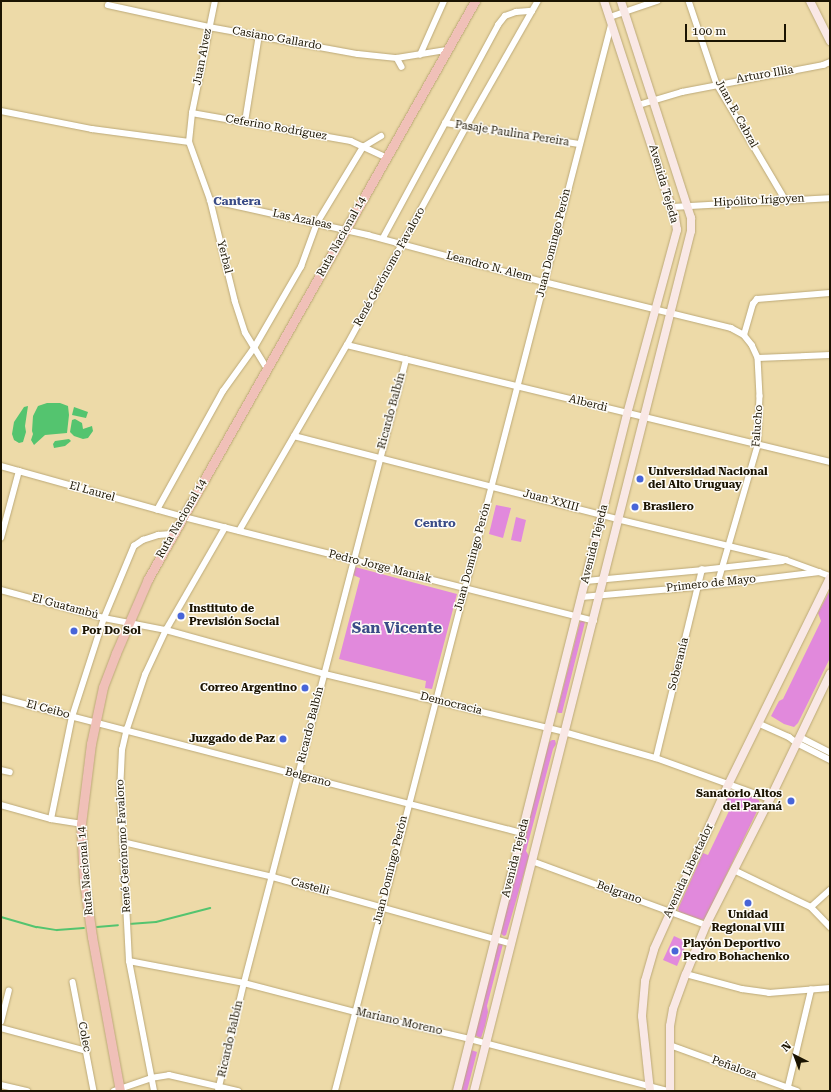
<!DOCTYPE html>
<html>
<head>
<meta charset="utf-8">
<style>
	body { margin:0 }
	#map { position:relative; width:831px; height:1092px; overflow:hidden; background:#eddaa8; font-family:"Roboto Serif",serif }
	div>[style] { position:absolute }
	[style*='--x'] { left:calc(var(--x)*1px); top:calc(var(--y)*1px); width:calc(var(--w)*1px); rotate:calc(var(--a)*1deg) }
	.green>* { inset:0; background:#e189dc }
	.water>* { inset:0; background:#54c46f }
	.stream>* { height:2px; margin:-1px; padding:0 1px; transform-origin:1px; border-radius:1px; background:#54c46f }
	.roads { filter:drop-shadow(0 0 1px #bca978) drop-shadow(0 0 1px #bca978) }
	.minor>* { height:5.5px; margin:-2.75px; padding:0 2.75px; transform-origin:2.75px; border-radius:2.75px; background:#fff }
	.secondary>* { height:8px; margin:-4px; padding:0 4px; transform-origin:4px; border-radius:4px; background:#f9e8e5 }
	.trunk>* { height:9px; margin:-4.5px; padding:0 4.5px; transform-origin:4.5px; border-radius:4.5px; background:#f0c0b8 }
	.dots>* { width:11px; height:11px; translate:-50% -50%; box-sizing:border-box; border:2px solid #fefcf7; border-radius:50% }
	span { translate:-50% -50%; white-space:nowrap; text-align:center; line-height:1.15; -webkit-text-stroke:3px #fefcf7; paint-order:stroke }
	.street-label { font-size:11px; color:#1b1402 }
	.poi-label { font-size:11px; color:#1b1402; font-weight:700 }
	.left { translate:0 -50%; text-align:left }
	.right { translate:-100% -50%; text-align:right }
	.neighbourhood-label { font-size:12px; color:#3a4c87; font-weight:700 }
	.district-label { font-size:15px; color:#3a4c87; font-weight:700 }
	.frame { position:absolute; inset:0; border:2px solid #1b1402; pointer-events:none }
	.north { position:absolute; left:775px; top:1036px; width:40px; height:40px; -webkit-text-stroke:3px #fefcf7; paint-order:stroke; rotate:318deg; font-size:11px; font-weight:700; line-height:16px; text-align:center; color:#1b1402 }
	.north::after { content:''; display:block; margin:auto; width:14px; height:18px; background:#1b1402; clip-path:polygon(50% 0,100% 100%,50% 72%,0 100%) }
	.scale { position:absolute; left:685px; top:24px; width:101px; height:18px; box-sizing:border-box; border:2px solid #1b1402; border-top:0; padding-left:5px; font-size:12px; line-height:14px; white-space:nowrap; color:#1b1402; -webkit-text-stroke:3px #fefcf7; paint-order:stroke }
</style>
</head>
<body>
<div id="map">
	<div class="green">
		<i style="clip-path:polygon(496px 505px,511px 508px,503px 538px,489px 534px)"></i>
		<i style="clip-path:polygon(516px 517px,526px 520px,521px 542px,511px 540px)"></i>
		<i style="clip-path:polygon(355px 567px,457px 594px,432px 689px,425px 688px,426px 681px,339px 659px,360px 578px,353px 575px)"></i>
		<i style="clip-path:polygon(830px 590px,830px 658px,798px 723px,794px 727px,784px 724px,771px 716px,779px 701px,783px 699px,821px 621px,818px 613px)"></i>
		<i style="clip-path:polygon(582px 620px,585px 622px,562px 713px,559px 713px,557px 712px,580px 622px)"></i>
		<i style="clip-path:polygon(552px 740px,555px 740px,556px 744px,553px 749px,526px 851px,529px 856px,506px 935px,504px 936px,500px 933px,549px 742px)"></i>
		<i style="clip-path:polygon(734px 790px,759px 800px,760px 805px,705px 919px,702px 920px,679px 912px,678px 909px,703px 853px,708px 855px,729px 811px,723px 807px,729px 793px)"></i>
		<i style="clip-path:polygon(674px 936px,687px 942px,677px 966px,663px 960px)"></i>
		<i style="clip-path:polygon(497px 943px,503px 944px,487px 1006px,488px 1012px,485px 1026px,481px 1038px,478px 1037px,475px 1035px)"></i>
		<i style="clip-path:polygon(471px 1050px,477px 1052px,467px 1091px,461px 1091px)"></i>
	</div>
	<div class="water">
		<i style="clip-path:polygon(47px 403px,60px 403px,68px 406px,69px 415px,67px 433px,45px 435px,34px 445px,31px 440px,33px 434px,32px 431px,33px 416px,38px 406px)"></i>
		<i style="clip-path:polygon(28px 406px,25px 426px,26px 432px,23px 442px,19px 443px,14px 440px,12px 434px,14px 422px,24px 407px)"></i>
		<i style="clip-path:polygon(74px 407px,88px 412px,86px 418px,72px 415px)"></i>
		<i style="clip-path:polygon(75px 419px,82px 423px,83px 429px,92px 426px,93px 431px,88px 438px,83px 439px,74px 436px,70px 432px,72px 420px)"></i>
		<i style="clip-path:polygon(69px 439px,71px 441px,65px 446px,54px 448px,53px 444px,55px 441px)"></i>
	</div>
	<div class="stream">
		<i style="--x:1;--y:917;--w:37;--a:16"></i>
		<i style="--x:37;--y:927;--w:20;--a:9"></i>
		<i style="--x:57;--y:930;--w:27;--a:-4"></i>
		<i style="--x:129;--y:924;--w:27;--a:-4"></i>
		<i style="--x:156;--y:922;--w:56;--a:-14.5"></i>
		<i style="--x:97;--y:927;--w:21;--a:-5"></i>
	</div>
	<div class="roads">
		<div class="minor">
			<i style="--x:689;--y:1;--w:88;--a:71.4"></i>
			<i style="--x:717;--y:84;--w:134;--a:59.4"></i>
			<i style="--x:108;--y:5;--w:103;--a:12.3"></i>
			<i style="--x:209;--y:27;--w:151;--a:10.3"></i>
			<i style="--x:358;--y:54;--w:39;--a:6"></i>
			<i style="--x:397;--y:58;--w:50;--a:-9.3"></i>
			<i style="--x:610;--y:17;--w:50;--a:-18.8"></i>
			<i style="--x:420;--y:55;--w:59;--a:-66"></i>
			<i style="--x:397;--y:58;--w:10;--a:61"></i>
			<i style="--x:639;--y:105;--w:45;--a:-16.8"></i>
			<i style="--x:682;--y:92;--w:144;--a:-10.8"></i>
			<i style="--x:823;--y:65;--w:8;--a:-23"></i>
			<i style="--x:1;--y:111;--w:93;--a:11.2"></i>
			<i style="--x:92;--y:129;--w:98;--a:7.6"></i>
			<i style="--x:192;--y:113;--w:114;--a:-78.4"></i>
			<i style="--x:245;--y:122;--w:88;--a:-80.9"></i>
			<i style="--x:445;--y:123;--w:136;--a:8.9"></i>
			<i style="--x:210;--y:200;--w:162;--a:12.5"></i>
			<i style="--x:368;--y:235;--w:182;--a:15"></i>
			<i style="--x:544;--y:282;--w:193;--a:13.8"></i>
			<i style="--x:731;--y:328;--w:15;--a:28"></i>
			<i style="--x:744;--y:335;--w:13;--a:51"></i>
			<i style="--x:752;--y:345;--w:14;--a:65"></i>
			<i style="--x:758;--y:358;--w:38;--a:87"></i>
			<i style="--x:760;--y:396;--w:50;--a:92.3"></i>
			<i style="--x:758;--y:446;--w:144;--a:106.2"></i>
			<i style="--x:671;--y:207;--w:159;--a:-3.2"></i>
			<i style="--x:383;--y:238;--w:242;--a:-61.6"></i>
			<i style="--x:498;--y:25;--w:11;--a:-52"></i>
			<i style="--x:505;--y:16;--w:12;--a:-20"></i>
			<i style="--x:516;--y:12;--w:16;--a:-4"></i>
			<i style="--x:744;--y:335;--w:32;--a:-74"></i>
			<i style="--x:753;--y:304;--w:6;--a:-51"></i>
			<i style="--x:757;--y:299;--w:73;--a:-4.7"></i>
			<i style="--x:347;--y:345;--w:497;--a:13.6"></i>
			<i style="--x:758;--y:358;--w:72;--a:-2.4"></i>
			<i style="--x:267;--y:369;--w:42;--a:-121.4"></i>
			<i style="--x:245;--y:333;--w:33;--a:-108"></i>
			<i style="--x:235;--y:302;--w:105;--a:-103.8"></i>
			<i style="--x:210;--y:200;--w:62;--a:-109.9"></i>
			<i style="--x:189;--y:142;--w:29;--a:-84"></i>
			<i style="--x:192;--y:113;--w:161;--a:10"></i>
			<i style="--x:351;--y:141;--w:38;--a:25"></i>
			<i style="--x:294;--y:436;--w:333;--a:14.4"></i>
			<i style="--x:617;--y:519;--w:174;--a:13.6"></i>
			<i style="--x:786;--y:560;--w:47;--a:20"></i>
			<i style="--x:1;--y:466;--w:190;--a:15.6"></i>
			<i style="--x:184;--y:517;--w:423;--a:14.2"></i>
			<i style="--x:157;--y:510;--w:136;--a:-61"></i>
			<i style="--x:223;--y:391;--w:53;--a:-54.2"></i>
			<i style="--x:254;--y:348;--w:94;--a:-59.9"></i>
			<i style="--x:301;--y:267;--w:47;--a:-70"></i>
			<i style="--x:317;--y:223;--w:89;--a:-58.8"></i>
			<i style="--x:363;--y:147;--w:21;--a:-31"></i>
			<i style="--x:239;--y:531;--w:215;--a:-59.9"></i>
			<i style="--x:347;--y:345;--w:248;--a:-61.4"></i>
			<i style="--x:466;--y:127;--w:145;--a:-60.3"></i>
			<i style="--x:1;--y:538;--w:69;--a:-75"></i>
			<i style="--x:586;--y:581;--w:117;--a:-5.4"></i>
			<i style="--x:702;--y:570;--w:81;--a:-6.4"></i>
			<i style="--x:1;--y:590;--w:107;--a:15.2"></i>
			<i style="--x:104;--y:618;--w:63;--a:11"></i>
			<i style="--x:166;--y:630;--w:165;--a:15.5"></i>
			<i style="--x:325;--y:674;--w:246;--a:13.6"></i>
			<i style="--x:564;--y:732;--w:96;--a:15.8"></i>
			<i style="--x:656;--y:758;--w:121;--a:19.8"></i>
			<i style="--x:582;--y:597;--w:115;--a:-5"></i>
			<i style="--x:697;--y:587;--w:123;--a:-7"></i>
			<i style="--x:1;--y:698;--w:538;--a:14.53"></i>
			<i style="--x:760;--y:724;--w:32;--a:24"></i>
			<i style="--x:789;--y:737;--w:10;--a:37"></i>
			<i style="--x:797;--y:743;--w:37;--a:27"></i>
			<i style="--x:800;--y:737;--w:34;--a:27"></i>
			<i style="--x:656;--y:758;--w:194;--a:-76.3"></i>
			<i style="--x:1;--y:770;--w:9;--a:13"></i>
			<i style="--x:1;--y:805;--w:52;--a:15.6"></i>
			<i style="--x:51;--y:819;--w:30;--a:9"></i>
			<i style="--x:51;--y:819;--w:104;--a:-78.4"></i>
			<i style="--x:72;--y:717;--w:104;--a:-72.1"></i>
			<i style="--x:104;--y:618;--w:78;--a:-67.4"></i>
			<i style="--x:134;--y:546;--w:11;--a:-34"></i>
			<i style="--x:143;--y:540;--w:16;--a:-18"></i>
			<i style="--x:158;--y:535;--w:16;--a:-4"></i>
			<i style="--x:123;--y:842;--w:154;--a:13.1"></i>
			<i style="--x:273;--y:877;--w:246;--a:15.6"></i>
			<i style="--x:532;--y:861;--w:185;--a:20.2"></i>
			<i style="--x:734;--y:870;--w:85;--a:25.7"></i>
			<i style="--x:811;--y:907;--w:28;--a:46"></i>
			<i style="--x:811;--y:907;--w:25;--a:-42"></i>
			<i style="--x:129;--y:961;--w:117;--a:10.8"></i>
			<i style="--x:244;--y:983;--w:115;--a:14.6"></i>
			<i style="--x:355;--y:1012;--w:118;--a:13.2"></i>
			<i style="--x:470;--y:1039;--w:205;--a:14.7"></i>
			<i style="--x:686;--y:974;--w:58;--a:15"></i>
			<i style="--x:742;--y:989;--w:27;--a:8"></i>
			<i style="--x:769;--y:993;--w:61;--a:-4.7"></i>
			<i style="--x:73;--y:982;--w:111;--a:79.1"></i>
			<i style="--x:1;--y:1022;--w:32;--a:-76"></i>
			<i style="--x:1;--y:1028;--w:89;--a:15"></i>
			<i style="--x:670;--y:1045;--w:135;--a:19.9"></i>
			<i style="--x:1;--y:1085;--w:27;--a:13"></i>
			<i style="--x:114;--y:1091;--w:39;--a:-19"></i>
			<i style="--x:151;--y:1078;--w:18;--a:-9"></i>
			<i style="--x:169;--y:1075;--w:71;--a:13.1"></i>
			<i style="--x:154;--y:1091;--w:132;--a:-100.9"></i>
			<i style="--x:129;--y:961;--w:169;--a:-93"></i>
			<i style="--x:120;--y:792;--w:42;--a:-87.3"></i>
			<i style="--x:122;--y:750;--w:22;--a:-77"></i>
			<i style="--x:127;--y:729;--w:57;--a:-71.6"></i>
			<i style="--x:145;--y:675;--w:50;--a:-65"></i>
			<i style="--x:166;--y:630;--w:118;--a:-60"></i>
			<i style="--x:218;--y:1091;--w:111;--a:-76.5"></i>
			<i style="--x:244;--y:983;--w:644;--a:-75.42"></i>
			<i style="--x:335;--y:1091;--w:1101;--a:-75.48"></i>
			<i style="--x:787;--y:1091;--w:104;--a:-76.6"></i>
		</div>
		<div class="secondary">
			<i style="--x:810;--y:1;--w:45;--a:63.4"></i>
			<i style="--x:457;--y:1091;--w:698;--a:-75.9"></i>
			<i style="--x:627;--y:414;--w:191;--a:-74.8"></i>
			<i style="--x:677;--y:230;--w:12;--a:-99"></i>
			<i style="--x:675;--y:218;--w:228;--a:-108.1"></i>
			<i style="--x:474;--y:1091;--w:887;--a:-75.84"></i>
			<i style="--x:691;--y:231;--w:13;--a:-90"></i>
			<i style="--x:691;--y:218;--w:228;--a:-107.9"></i>
			<i style="--x:650;--y:1091;--w:75;--a:-96.1"></i>
			<i style="--x:642;--y:1016;--w:35;--a:-85"></i>
			<i style="--x:645;--y:981;--w:33;--a:-74"></i>
			<i style="--x:654;--y:949;--w:182;--a:-65.7"></i>
			<i style="--x:729;--y:783;--w:229;--a:-63.8"></i>
			<i style="--x:670;--y:1091;--w:65;--a:-90"></i>
			<i style="--x:670;--y:1026;--w:17;--a:-80"></i>
			<i style="--x:673;--y:1009;--w:37;--a:-70"></i>
			<i style="--x:686;--y:974;--w:53;--a:-67.8"></i>
			<i style="--x:706;--y:925;--w:141;--a:-63.1"></i>
			<i style="--x:770;--y:799;--w:139;--a:-64.4"></i>
		</div>
		<div class="trunk">
			<i style="--x:120;--y:1091;--w:157;--a:-100.3"></i>
			<i style="--x:92;--y:937;--w:57;--a:-98.1"></i>
			<i style="--x:84;--y:881;--w:57;--a:-93"></i>
			<i style="--x:81;--y:824;--w:81;--a:-82.9"></i>
			<i style="--x:91;--y:744;--w:58;--a:-78.1"></i>
			<i style="--x:103;--y:687;--w:36;--a:-69"></i>
			<i style="--x:116;--y:653;--w:81;--a:-66.6"></i>
			<i style="--x:148;--y:579;--w:664;--a:-60.5"></i>
		</div>
	</div>
	<div class="dots">
		<i style="left:640px;top:479px;background:#4865d8"></i>
		<i style="left:635px;top:507px;background:#4865d8"></i>
		<i style="left:181px;top:616px;background:#4865d8"></i>
		<i style="left:74px;top:631px;background:#4865d8"></i>
		<i style="left:305px;top:688px;background:#4865d8"></i>
		<i style="left:283px;top:739px;background:#4865d8"></i>
		<i style="left:791px;top:801px;background:#4865d8"></i>
		<i style="left:748px;top:903px;background:#4865d8"></i>
		<i style="left:675px;top:951px;background:#4865d8"></i>
	</div>
	<div class="street-label">
		<span style="left:277px;top:39px;rotate:10deg">Casiano Gallardo</span>
		<span style="left:203px;top:57px;rotate:-79deg">Juan Alvez</span>
		<span style="left:765px;top:75px;rotate:-10deg">Arturo Illia</span>
		<span style="left:736px;top:114px;rotate:61deg">Juan B. Cabral</span>
		<span style="left:276px;top:128px;rotate:10deg">Ceferino Rodríguez</span>
		<span style="left:512px;top:134px;rotate:9deg">Pasaje Paulina Pereira</span>
		<span style="left:663px;top:184px;rotate:74deg">Avenida Tejeda</span>
		<span style="left:759px;top:201px;rotate:-3deg">Hipólito Irigoyen</span>
		<span style="left:302px;top:220px;rotate:12deg">Las Azaleas</span>
		<span style="left:342px;top:237px;rotate:-61deg">Ruta Nacional 14</span>
		<span style="left:554px;top:243px;rotate:-76deg">Juan Domingo Perón</span>
		<span style="left:224px;top:257px;rotate:76deg">Yerbal</span>
		<span style="left:390px;top:267px;rotate:-61deg">René Gerónomo Favaloro</span>
		<span style="left:489px;top:267px;rotate:15deg">Leandro N. Alem</span>
		<span style="left:588px;top:404px;rotate:14deg">Alberdi</span>
		<span style="left:392px;top:411px;rotate:-75deg">Ricardo Balbín</span>
		<span style="left:758px;top:426px;rotate:-86deg">Falucho</span>
		<span style="left:92px;top:492px;rotate:16deg">El Laurel</span>
		<span style="left:551px;top:501px;rotate:15deg">Juan XXIII</span>
		<span style="left:182px;top:519px;rotate:-60deg">Ruta Nacional 14</span>
		<span style="left:595px;top:544px;rotate:-76deg">Avenida Tejeda</span>
		<span style="left:473px;top:557px;rotate:-75deg">Juan Domingo Perón</span>
		<span style="left:380px;top:567px;rotate:14deg">Pedro Jorge Maniak</span>
		<span style="left:711px;top:584px;rotate:-6deg">Primero de Mayo</span>
		<span style="left:65px;top:607px;rotate:15deg">El Guatambú</span>
		<span style="left:679px;top:664px;rotate:-76deg">Soberanía</span>
		<span style="left:451px;top:704px;rotate:14deg">Democracia</span>
		<span style="left:48px;top:710px;rotate:15deg">El Ceibo</span>
		<span style="left:311px;top:725px;rotate:-76deg">Ricardo Balbín</span>
		<span style="left:308px;top:778px;rotate:15deg">Belgrano</span>
		<span style="left:124px;top:846px;rotate:-93deg">René Gerónomo Favaloro</span>
		<span style="left:516px;top:858px;rotate:-76deg">Avenida Tejeda</span>
		<span style="left:391px;top:870px;rotate:-76deg">Juan Domingo Perón</span>
		<span style="left:86px;top:871px;rotate:-95deg">Ruta Nacional 14</span>
		<span style="left:689px;top:871px;rotate:-65deg">Avenida Libertador</span>
		<span style="left:310px;top:887px;rotate:15deg">Castelli</span>
		<span style="left:619px;top:893px;rotate:20deg">Belgrano</span>
		<span style="left:399px;top:1022px;rotate:13deg">Mariano Moreno</span>
		<span style="left:84px;top:1037px;rotate:79deg">Colec</span>
		<span style="left:231px;top:1039px;rotate:-77deg">Ricardo Balbín</span>
		<span style="left:734px;top:1068px;rotate:20deg">Peñaloza</span>
	</div>
	<div class="poi-label">
		<span class="left" style="left:648px;top:479px">Universidad Nacional<br>del Alto Uruguay</span>
		<span class="left" style="left:643px;top:507px">Brasilero</span>
		<span class="left" style="left:189px;top:616px">Instituto de<br>Previsión Social</span>
		<span class="left" style="left:82px;top:631px">Por Do Sol</span>
		<span class="right" style="left:297px;top:688px">Correo Argentino</span>
		<span class="right" style="left:275px;top:739px">Juzgado de Paz</span>
		<span class="right" style="left:782px;top:801px">Sanatorio Altos<br>del Paraná</span>
		<span style="left:748px;top:922px">Unidad<br>Regional VIII</span>
		<span class="left" style="left:683px;top:951px">Playón Deportivo<br>Pedro Bohachenko</span>
	</div>
	<div class="neighbourhood-label">
		<span style="left:237px;top:202px">Cantera</span>
		<span style="left:435px;top:524px">Centro</span>
	</div>
	<div class="district-label">
		<span style="left:397px;top:629px">San Vicente</span>
	</div>
	<div class="frame"></div>
	<div class="north">N</div>
	<div class="scale">100 m</div>
</div>
</body>
</html>
